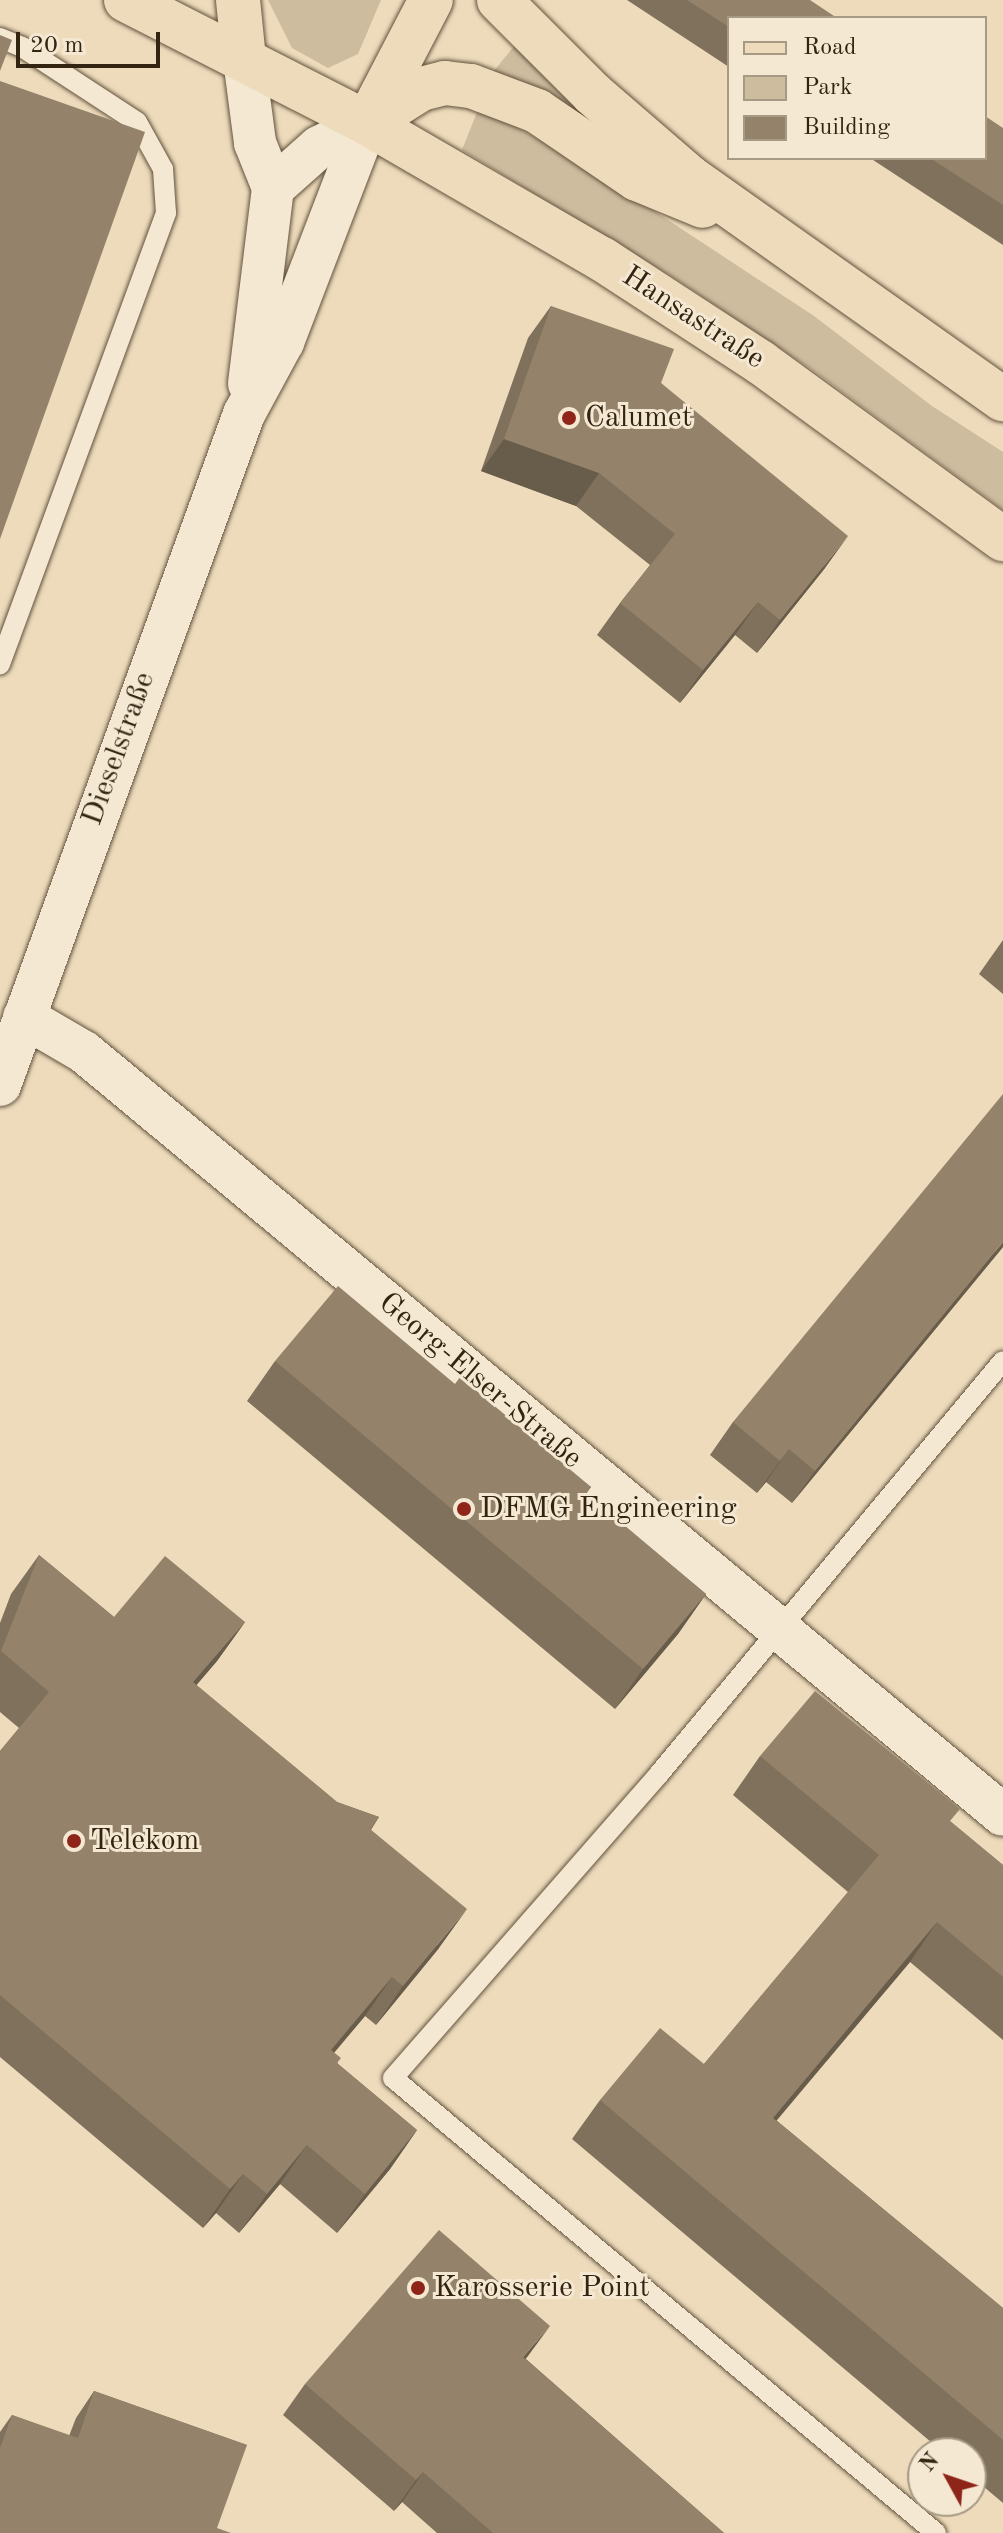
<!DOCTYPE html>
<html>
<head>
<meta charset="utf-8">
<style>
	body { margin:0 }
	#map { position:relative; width:1003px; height:2533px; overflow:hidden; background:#eedbbc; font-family:"Old Standard TT",serif }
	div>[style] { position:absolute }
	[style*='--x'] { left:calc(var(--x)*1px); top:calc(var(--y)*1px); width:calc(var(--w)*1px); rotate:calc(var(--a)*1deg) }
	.green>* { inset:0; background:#cebc9f }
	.roads { filter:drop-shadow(0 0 2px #61523c) drop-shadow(0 0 2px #61523c) }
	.service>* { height:20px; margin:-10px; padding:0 10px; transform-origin:10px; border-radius:10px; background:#f4e8d3 }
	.minor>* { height:42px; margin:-21px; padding:0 21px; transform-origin:21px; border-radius:21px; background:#f4e8d3 }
	.primary>* { height:44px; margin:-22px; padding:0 22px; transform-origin:22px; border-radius:22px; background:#eedbbc }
	.wall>* { inset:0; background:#7f715b }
	.shaded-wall>* { inset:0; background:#685c4a }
	.building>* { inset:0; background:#94836a }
	.dots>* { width:22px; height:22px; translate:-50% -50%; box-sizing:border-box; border:4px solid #f4e8d3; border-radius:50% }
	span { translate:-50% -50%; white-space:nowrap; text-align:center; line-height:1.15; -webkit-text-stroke:6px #f4e8d3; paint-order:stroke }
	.street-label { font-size:30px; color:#322411 }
	.poi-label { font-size:30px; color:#322411 }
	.left { translate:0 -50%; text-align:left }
	.legend { position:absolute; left:727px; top:16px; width:260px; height:144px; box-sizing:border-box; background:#f4e8d3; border:2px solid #a69a85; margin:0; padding:10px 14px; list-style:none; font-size:24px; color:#322411 }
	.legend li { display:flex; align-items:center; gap:16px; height:40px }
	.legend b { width:40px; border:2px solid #a69a85 }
	.north { position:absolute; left:907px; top:2437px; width:80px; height:80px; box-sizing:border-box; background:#f4e8d3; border:2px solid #a69a85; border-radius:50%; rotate:310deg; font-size:22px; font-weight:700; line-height:32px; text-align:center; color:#322411 }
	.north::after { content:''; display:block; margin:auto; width:28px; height:36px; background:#8f2418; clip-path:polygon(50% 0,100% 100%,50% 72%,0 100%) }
	.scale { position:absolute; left:16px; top:32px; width:144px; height:36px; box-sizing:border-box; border:4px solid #322411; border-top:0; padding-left:10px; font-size:24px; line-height:28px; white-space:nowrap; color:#322411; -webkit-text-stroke:6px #f4e8d3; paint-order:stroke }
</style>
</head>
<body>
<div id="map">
	<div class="green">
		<i style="clip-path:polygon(268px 0,381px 0,358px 54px,328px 68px,292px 48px)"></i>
		<i style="clip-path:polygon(515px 45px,589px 113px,583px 121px,493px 72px)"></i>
		<i style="clip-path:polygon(479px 107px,569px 155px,814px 316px,932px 406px,1003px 452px,1003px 510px,811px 369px,673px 277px,462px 150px)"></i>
	</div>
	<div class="roads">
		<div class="service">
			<i style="--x:0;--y:38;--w:24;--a:22"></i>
			<i style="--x:22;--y:47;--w:137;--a:33.1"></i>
			<i style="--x:137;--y:122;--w:54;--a:61"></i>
			<i style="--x:163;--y:169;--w:44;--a:86.1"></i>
			<i style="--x:166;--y:213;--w:481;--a:110.2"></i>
			<i style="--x:936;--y:2533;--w:708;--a:-140.04"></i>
			<i style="--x:393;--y:2078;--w:404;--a:-48.8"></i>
			<i style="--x:659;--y:1774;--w:537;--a:-50.21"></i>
		</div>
		<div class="minor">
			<i style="--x:244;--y:59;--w:85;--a:82.5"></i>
			<i style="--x:255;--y:143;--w:48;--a:68.2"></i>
			<i style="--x:273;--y:188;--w:197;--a:97"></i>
			<i style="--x:273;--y:188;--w:62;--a:-41.7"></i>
			<i style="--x:319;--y:147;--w:54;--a:-26.6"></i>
			<i style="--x:24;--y:1017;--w:69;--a:30.3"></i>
			<i style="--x:84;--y:1052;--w:1194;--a:39.7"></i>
			<i style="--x:0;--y:1085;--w:714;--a:-70.02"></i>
			<i style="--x:244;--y:414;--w:82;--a:-61.6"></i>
			<i style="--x:283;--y:342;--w:235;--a:-69"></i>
		</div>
		<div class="primary">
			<i style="--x:126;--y:0;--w:271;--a:27"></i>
			<i style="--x:367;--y:123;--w:272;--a:30.1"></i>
			<i style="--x:602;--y:259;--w:189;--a:33.1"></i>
			<i style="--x:760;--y:362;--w:301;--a:36.1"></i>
			<i style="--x:238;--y:0;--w:59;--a:84.2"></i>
			<i style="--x:499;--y:0;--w:133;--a:45"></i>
			<i style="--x:593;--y:94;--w:127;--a:40.8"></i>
			<i style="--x:689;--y:177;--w:385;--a:35.3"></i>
			<i style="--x:368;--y:121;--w:136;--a:-62.5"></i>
			<i style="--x:367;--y:123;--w:64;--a:-32.2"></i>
			<i style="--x:421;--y:89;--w:25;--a:-14"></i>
			<i style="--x:445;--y:83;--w:26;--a:7"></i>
			<i style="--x:471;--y:86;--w:71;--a:20.7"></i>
			<i style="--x:537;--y:111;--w:121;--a:34.2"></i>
			<i style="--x:637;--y:179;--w:71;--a:22.2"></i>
		</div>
	</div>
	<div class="wall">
		<i style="clip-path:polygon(627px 0,810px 0,729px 18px,729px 67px)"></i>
		<i style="clip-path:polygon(1003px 128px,1003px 245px,870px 158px,985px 158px)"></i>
		<i style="clip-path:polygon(551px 306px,661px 383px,825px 568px,757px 653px,735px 635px,680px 703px,597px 635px,620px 603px,650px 565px,576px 506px,481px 471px,528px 338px)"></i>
		<i style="clip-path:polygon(1003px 940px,1003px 994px,979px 974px)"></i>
		<i style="clip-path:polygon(1003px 1247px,792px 1503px,766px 1482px,757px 1493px,710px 1455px,733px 1422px)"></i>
		<i style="clip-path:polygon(275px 1361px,455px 1384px,591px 1487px,586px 1494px,706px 1594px,678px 1634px,615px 1709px,247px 1401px)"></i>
		<i style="clip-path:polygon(39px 1555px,114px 1617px,245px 1622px,217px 1661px,196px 1685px,337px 1802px,379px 1817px,371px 1830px,439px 1948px,376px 2025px,365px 2016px,334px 2053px,338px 2064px,417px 2130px,390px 2169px,337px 2233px,280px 2184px,239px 2233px,216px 2213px,203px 2228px,0 2057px,0 1751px,19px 1728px,0 1712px,0 1623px,11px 1594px)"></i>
		<i style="clip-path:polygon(760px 1756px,951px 1822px,1003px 1865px,1003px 2040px,910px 1962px,776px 2120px,1003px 2308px,1003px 2503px,971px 2476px,971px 2453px,944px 2453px,572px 2139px,600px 2100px,704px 2064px,848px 1892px,733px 1795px)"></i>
		<i style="clip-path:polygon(526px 2359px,724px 2533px,437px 2533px,402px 2502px,394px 2511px,283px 2415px,305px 2384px)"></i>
		<i style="clip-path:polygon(94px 2391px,247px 2445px,0 2533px,0 2432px,12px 2415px,69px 2436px,76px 2418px)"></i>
	</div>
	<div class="shaded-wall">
		<i style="clip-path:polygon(504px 439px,599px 473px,576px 506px,481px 471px)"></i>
		<i style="clip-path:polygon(848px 536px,825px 568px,757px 653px,780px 620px)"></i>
		<i style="clip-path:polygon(758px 602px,735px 635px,680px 703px,703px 670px)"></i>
		<i style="clip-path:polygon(1003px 1242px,1003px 1247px,792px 1503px,815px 1471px)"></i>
		<i style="clip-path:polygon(789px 1449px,766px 1482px,757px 1493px,780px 1461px)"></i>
		<i style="clip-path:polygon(706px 1594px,678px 1634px,615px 1709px,643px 1669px)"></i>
		<i style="clip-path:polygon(245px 1622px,217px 1661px,166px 1721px,193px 1682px)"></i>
		<i style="clip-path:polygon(467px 1909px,439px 1948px,376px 2025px,403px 1986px)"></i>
		<i style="clip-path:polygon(937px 1922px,910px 1962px,746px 2157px,773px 2118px)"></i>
		<i style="clip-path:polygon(392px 1977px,365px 2016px,303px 2089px,331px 2050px)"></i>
		<i style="clip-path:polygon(417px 2130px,390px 2169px,337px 2233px,365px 2194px)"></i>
		<i style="clip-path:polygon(307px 2145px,280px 2184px,239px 2233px,267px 2194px)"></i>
		<i style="clip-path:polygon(243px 2174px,216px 2213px,203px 2228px,230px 2189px)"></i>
		<i style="clip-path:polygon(550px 2326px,528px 2356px,502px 2387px,523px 2357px)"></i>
		<i style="clip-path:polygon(423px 2472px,402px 2502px,394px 2511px,416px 2480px)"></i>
	</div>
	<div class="building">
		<i style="clip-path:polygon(687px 0,810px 0,837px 18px,729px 18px,729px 27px)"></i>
		<i style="clip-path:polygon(0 35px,12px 40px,0 71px)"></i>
		<i style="clip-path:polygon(0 81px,145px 132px,0 539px)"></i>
		<i style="clip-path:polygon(985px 116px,1003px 128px,1003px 205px,930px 158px,985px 158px)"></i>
		<i style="clip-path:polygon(551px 306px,674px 349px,661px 383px,848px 536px,780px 620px,758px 602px,703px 670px,620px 603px,675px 534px,599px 473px,504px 439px)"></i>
		<i style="clip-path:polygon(1003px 1094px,1003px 1242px,815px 1471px,789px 1449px,780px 1461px,733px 1422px)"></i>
		<i style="clip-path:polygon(338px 1286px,455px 1384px,460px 1377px,591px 1487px,586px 1493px,706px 1594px,643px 1669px,275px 1361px)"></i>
		<i style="clip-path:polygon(39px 1555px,114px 1617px,165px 1556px,245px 1622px,193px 1682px,337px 1802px,379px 1817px,370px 1829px,467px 1909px,403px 1986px,392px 1977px,331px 2050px,341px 2058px,337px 2063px,417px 2130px,365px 2194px,307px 2145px,267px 2194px,243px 2174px,230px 2189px,0 1995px,0 1751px,49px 1692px,1px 1651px)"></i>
		<i style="clip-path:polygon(815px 1691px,960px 1809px,950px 1821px,1003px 1865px,1003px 1977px,937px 1922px,773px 2118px,1003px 2308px,1003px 2440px,600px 2100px,660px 2028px,704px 2064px,879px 1855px,760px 1756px)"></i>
		<i style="clip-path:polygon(439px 2230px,550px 2326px,523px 2357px,724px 2533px,493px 2533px,423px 2472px,416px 2480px,305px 2384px)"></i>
		<i style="clip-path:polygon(94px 2391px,247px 2445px,217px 2528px,231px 2533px,0 2533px,0 2448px,12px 2415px,78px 2438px)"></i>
	</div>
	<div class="dots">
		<i style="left:569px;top:418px;background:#8f2418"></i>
		<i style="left:464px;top:1509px;background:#8f2418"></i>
		<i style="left:74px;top:1841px;background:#8f2418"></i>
		<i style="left:418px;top:2288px;background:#8f2418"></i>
	</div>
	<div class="street-label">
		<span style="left:693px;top:318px;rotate:33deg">Hansastraße</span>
		<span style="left:119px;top:749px;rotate:-70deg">Dieselstraße</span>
		<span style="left:480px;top:1381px;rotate:40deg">Georg-Elser-Straße</span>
	</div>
	<div class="poi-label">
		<span class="left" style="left:585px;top:418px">Calumet</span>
		<span class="left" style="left:480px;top:1509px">DFMG Engineering</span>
		<span class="left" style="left:90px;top:1841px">Telekom</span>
		<span class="left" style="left:434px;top:2288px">Karosserie Point</span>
	</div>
	<ul class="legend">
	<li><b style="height:10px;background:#eedbbc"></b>Road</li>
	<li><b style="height:22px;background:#cebc9f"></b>Park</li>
	<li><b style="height:22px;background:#94836a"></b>Building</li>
	</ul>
	<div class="north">N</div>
	<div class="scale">20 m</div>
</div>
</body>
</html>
